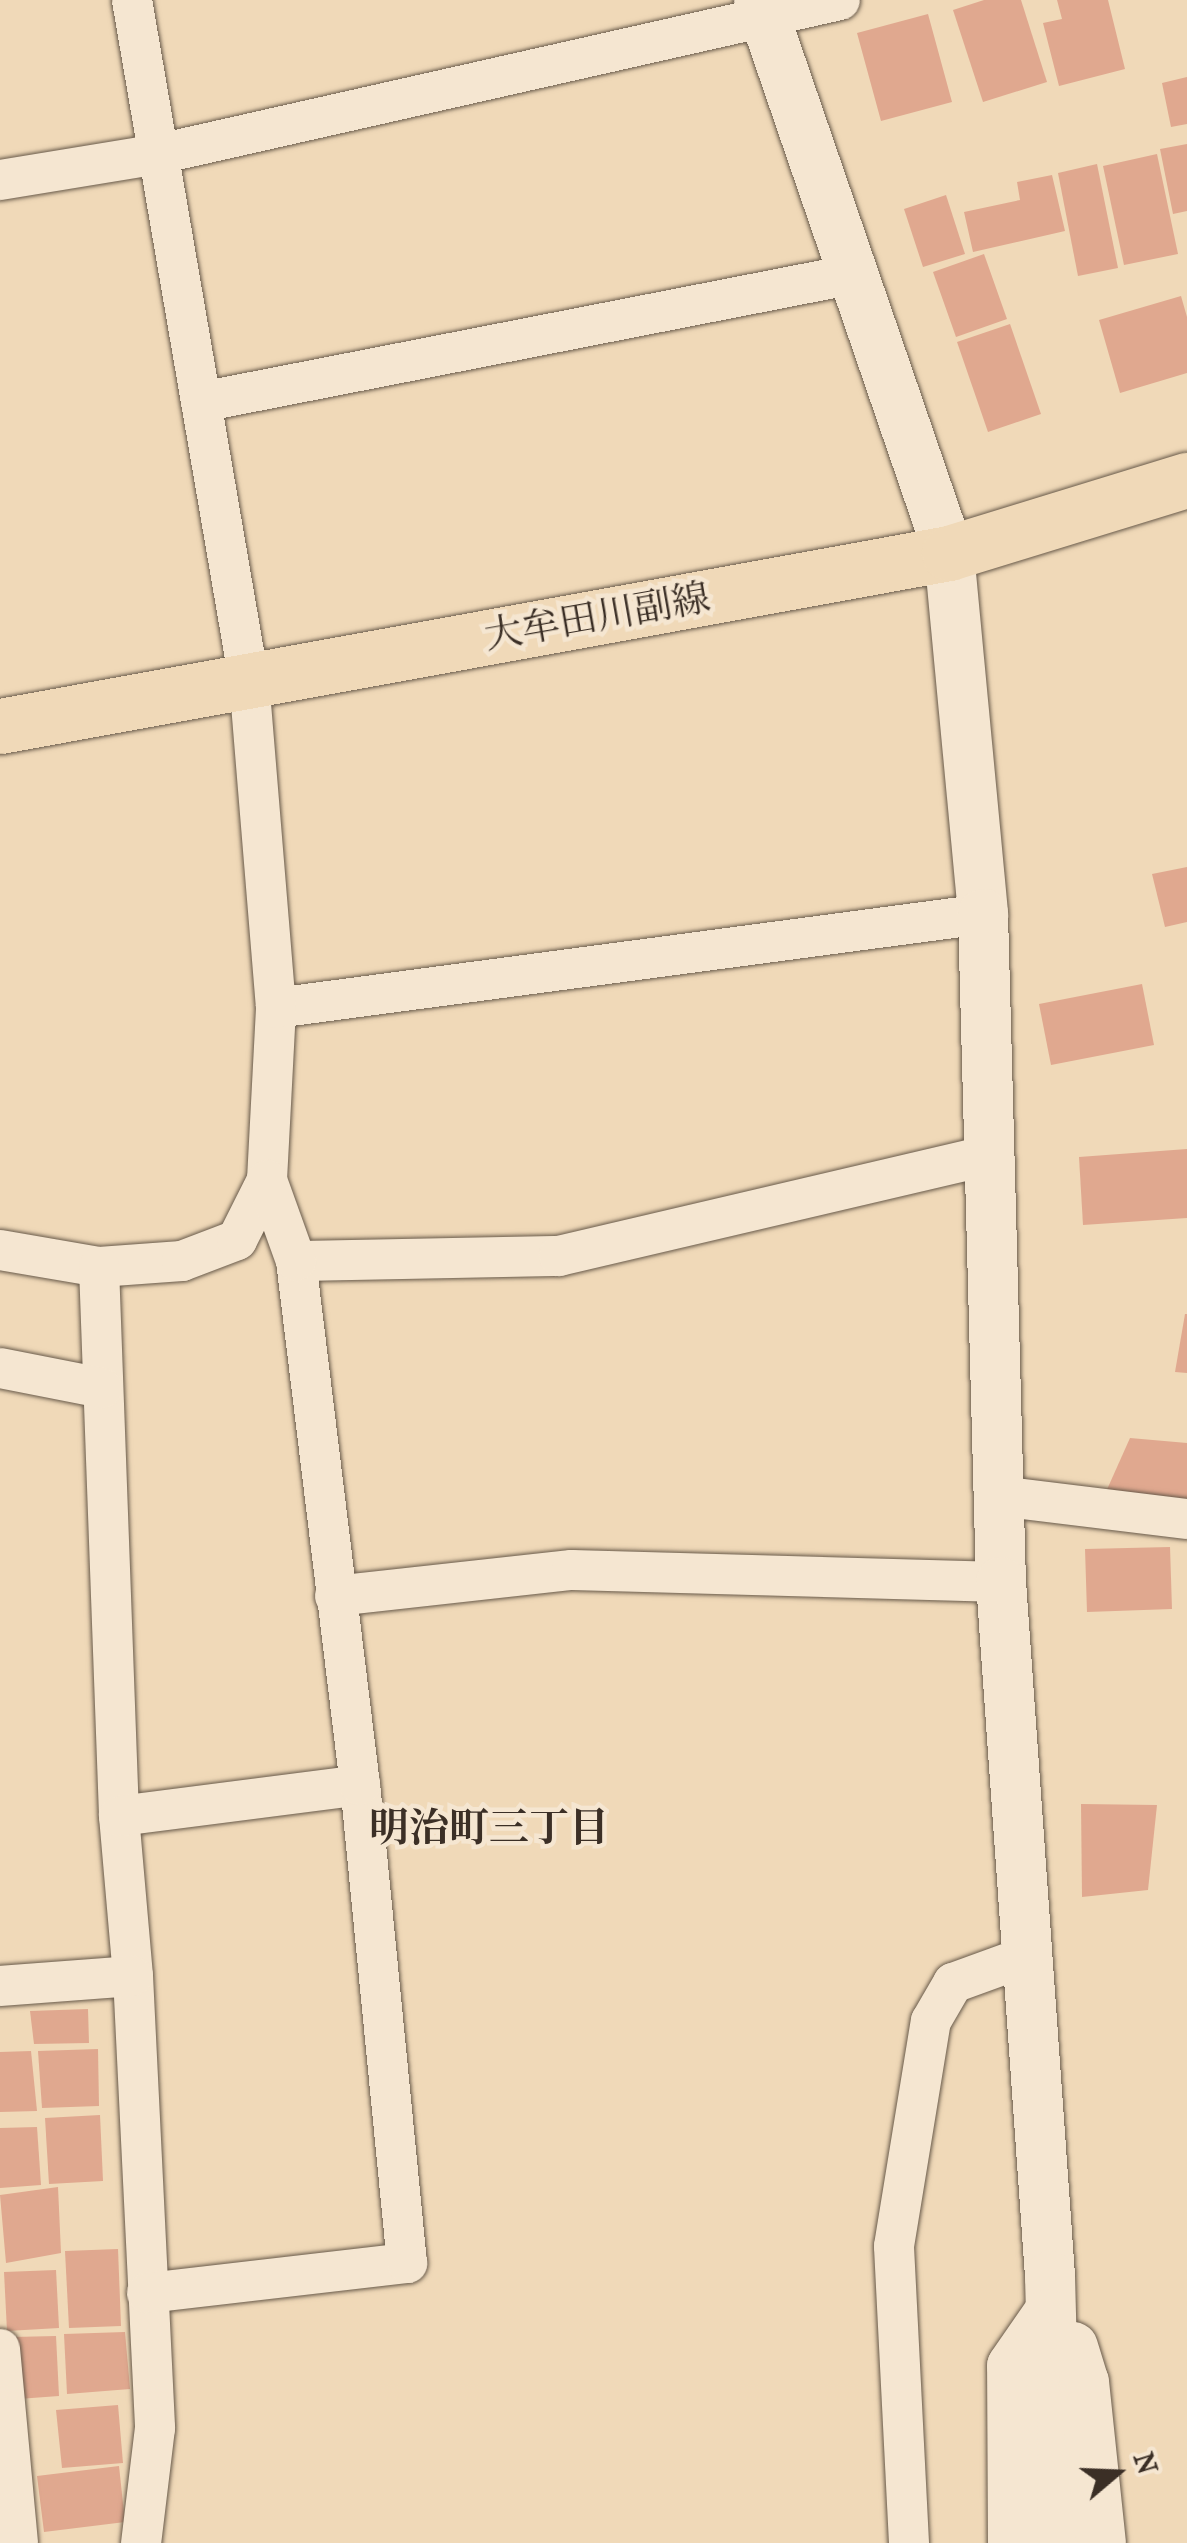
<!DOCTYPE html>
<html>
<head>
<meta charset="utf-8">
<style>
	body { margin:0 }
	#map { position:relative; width:1187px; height:2543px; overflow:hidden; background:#f0d9b8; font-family:"IM FELL French Canon","Noto Serif JP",serif }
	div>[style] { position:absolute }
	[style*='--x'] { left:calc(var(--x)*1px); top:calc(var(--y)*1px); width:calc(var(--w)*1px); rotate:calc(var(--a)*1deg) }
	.building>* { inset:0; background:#e0a88f }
	.roads { filter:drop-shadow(0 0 2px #685a4a) drop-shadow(0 0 2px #685a4a) }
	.minor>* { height:40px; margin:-20px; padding:0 20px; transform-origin:20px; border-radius:20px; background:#f5e6d1 }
	.tertiary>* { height:50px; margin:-25px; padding:0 25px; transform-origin:25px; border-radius:25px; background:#f5e6d1 }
	.primary>* { height:55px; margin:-27.5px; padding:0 27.5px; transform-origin:27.5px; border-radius:27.5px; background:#f0d9b8 }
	span { translate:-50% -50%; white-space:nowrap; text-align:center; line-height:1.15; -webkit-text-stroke:9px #f5e6d1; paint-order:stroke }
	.street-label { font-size:38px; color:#3b2f26 }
	.neighbourhood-label { font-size:40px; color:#3b2f26; font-weight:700 }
	.north { position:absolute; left:1067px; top:2423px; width:100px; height:100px; -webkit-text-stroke:8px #f5e6d1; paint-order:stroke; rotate:71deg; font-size:28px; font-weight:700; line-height:40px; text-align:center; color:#3b2f26 }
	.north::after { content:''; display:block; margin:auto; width:35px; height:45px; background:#3b2f26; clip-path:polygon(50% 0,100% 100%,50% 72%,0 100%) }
</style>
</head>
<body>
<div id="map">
	<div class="building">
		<i style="clip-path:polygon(984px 0,1021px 0,1047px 82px,983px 102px,953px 10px)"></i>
		<i style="clip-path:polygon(1057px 0,1108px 0,1125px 69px,1059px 86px,1043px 23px,1062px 19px)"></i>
		<i style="clip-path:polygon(928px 14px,952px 102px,881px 121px,857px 33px)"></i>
		<i style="clip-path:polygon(1187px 77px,1187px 124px,1171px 127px,1162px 83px)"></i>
		<i style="clip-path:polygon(1187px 144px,1187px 211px,1173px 214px,1160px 149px)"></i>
		<i style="clip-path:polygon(1157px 154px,1178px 254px,1124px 265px,1103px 166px)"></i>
		<i style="clip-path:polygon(1097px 164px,1118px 268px,1078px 276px,1058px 173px)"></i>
		<i style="clip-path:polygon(1052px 175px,1065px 231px,973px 252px,964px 212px,1020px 200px,1017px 182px)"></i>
		<i style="clip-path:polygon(946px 195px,965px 254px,923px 267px,904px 209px)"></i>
		<i style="clip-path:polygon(984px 254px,1007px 319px,956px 337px,933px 272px)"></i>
		<i style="clip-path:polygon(1181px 296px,1187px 317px,1187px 373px,1120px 393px,1099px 320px)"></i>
		<i style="clip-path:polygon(1010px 324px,1041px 414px,988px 432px,957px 342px)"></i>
		<i style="clip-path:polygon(1187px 867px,1187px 922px,1165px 927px,1152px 874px)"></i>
		<i style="clip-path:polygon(1142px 984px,1154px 1045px,1051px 1065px,1039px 1004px)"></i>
		<i style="clip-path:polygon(1187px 1149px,1187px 1218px,1083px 1225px,1079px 1157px)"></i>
		<i style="clip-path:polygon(1185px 1314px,1187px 1314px,1187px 1373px,1175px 1372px)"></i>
		<i style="clip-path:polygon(1130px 1438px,1187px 1443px,1187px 1505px,1105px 1494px)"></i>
		<i style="clip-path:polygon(1170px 1547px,1172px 1609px,1087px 1612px,1085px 1549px)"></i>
		<i style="clip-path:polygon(1081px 1804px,1157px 1805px,1148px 1890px,1082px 1897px)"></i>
		<i style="clip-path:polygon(88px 2009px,89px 2043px,34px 2044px,30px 2011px)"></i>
		<i style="clip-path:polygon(98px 2049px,99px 2106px,42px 2108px,38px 2051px)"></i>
		<i style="clip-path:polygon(31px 2051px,37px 2111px,0 2112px,0 2052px)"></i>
		<i style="clip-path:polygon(100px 2115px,103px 2181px,49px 2184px,45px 2118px)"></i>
		<i style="clip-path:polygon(37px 2127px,41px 2185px,0 2188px,0 2128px)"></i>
		<i style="clip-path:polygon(58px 2187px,61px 2253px,6px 2263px,0 2195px)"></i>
		<i style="clip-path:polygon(118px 2249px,121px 2326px,69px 2328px,65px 2251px)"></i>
		<i style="clip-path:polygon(56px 2270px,59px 2328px,7px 2331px,4px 2272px)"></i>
		<i style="clip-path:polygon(125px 2332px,130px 2389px,67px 2394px,64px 2334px)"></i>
		<i style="clip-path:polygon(56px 2336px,59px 2396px,18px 2399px,13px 2337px)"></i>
		<i style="clip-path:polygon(118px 2405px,123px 2463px,62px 2468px,56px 2410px)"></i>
		<i style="clip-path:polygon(119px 2466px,125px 2522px,44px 2532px,37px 2476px)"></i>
	</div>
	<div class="roads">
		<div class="minor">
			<i style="--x:0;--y:180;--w:161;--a:-9.3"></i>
			<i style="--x:159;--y:154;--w:698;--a:-12.74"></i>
			<i style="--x:201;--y:402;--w:665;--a:-11.09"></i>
			<i style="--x:276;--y:1008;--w:713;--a:-7.57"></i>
			<i style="--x:0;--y:1250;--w:100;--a:9.7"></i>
			<i style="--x:99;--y:1267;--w:83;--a:-4.1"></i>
			<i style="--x:182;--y:1261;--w:59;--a:-20.9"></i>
			<i style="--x:237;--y:1240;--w:67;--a:-63.4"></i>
			<i style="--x:267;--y:1180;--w:172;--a:-87"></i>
			<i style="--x:276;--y:1008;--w:328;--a:-94.7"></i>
			<i style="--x:249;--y:681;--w:691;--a:-99.75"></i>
			<i style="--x:296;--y:1261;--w:263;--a:-1.1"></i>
			<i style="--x:559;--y:1256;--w:440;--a:-13.2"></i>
			<i style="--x:99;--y:1267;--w:549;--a:87.91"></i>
			<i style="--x:119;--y:1816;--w:161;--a:85"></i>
			<i style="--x:133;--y:1976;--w:453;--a:87.2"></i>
			<i style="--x:155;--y:2428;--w:116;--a:96.9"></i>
			<i style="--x:0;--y:1368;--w:104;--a:11.1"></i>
			<i style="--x:999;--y:1496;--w:189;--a:7"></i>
			<i style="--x:335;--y:1596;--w:238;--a:-6.3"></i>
			<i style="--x:572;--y:1570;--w:429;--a:1.6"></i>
			<i style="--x:119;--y:1816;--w:243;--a:-7.3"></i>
			<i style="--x:0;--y:1986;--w:133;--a:-4.3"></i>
			<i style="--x:147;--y:2293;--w:262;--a:-6.6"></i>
			<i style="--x:407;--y:2263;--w:480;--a:-95.6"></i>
			<i style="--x:360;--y:1785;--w:528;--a:-96.96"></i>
			<i style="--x:296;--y:1261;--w:86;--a:-109.7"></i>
			<i style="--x:0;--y:2349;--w:195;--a:84.7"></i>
			<i style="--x:909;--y:2543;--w:297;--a:-92.9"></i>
			<i style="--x:894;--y:2246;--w:228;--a:-80.7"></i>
			<i style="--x:931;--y:2021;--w:44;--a:-59.9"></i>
			<i style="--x:953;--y:1983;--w:79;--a:-20"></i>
		</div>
		<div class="tertiary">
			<i style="--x:759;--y:0;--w:585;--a:71.04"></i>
			<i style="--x:949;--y:553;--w:363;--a:84.6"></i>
			<i style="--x:983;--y:914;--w:668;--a:88.46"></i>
			<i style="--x:1001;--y:1582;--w:696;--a:85.96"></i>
			<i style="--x:1050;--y:2276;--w:267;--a:88.5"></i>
			<i style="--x:1073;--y:2347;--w:37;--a:73"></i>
			<i style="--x:1084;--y:2382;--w:162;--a:84"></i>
			<i style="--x:1013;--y:2543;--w:177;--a:-90.3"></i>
			<i style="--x:1012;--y:2366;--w:63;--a:-55.3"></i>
		</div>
		<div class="primary">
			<i style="--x:0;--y:726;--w:965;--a:-10.33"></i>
			<i style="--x:949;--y:553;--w:249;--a:-17.1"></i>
		</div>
	</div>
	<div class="street-label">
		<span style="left:597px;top:617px;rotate:-10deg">大牟田川副線</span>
	</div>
	<div class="neighbourhood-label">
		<span style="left:489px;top:1828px">明治町三丁目</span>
	</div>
	<div class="north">N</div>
</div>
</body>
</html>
